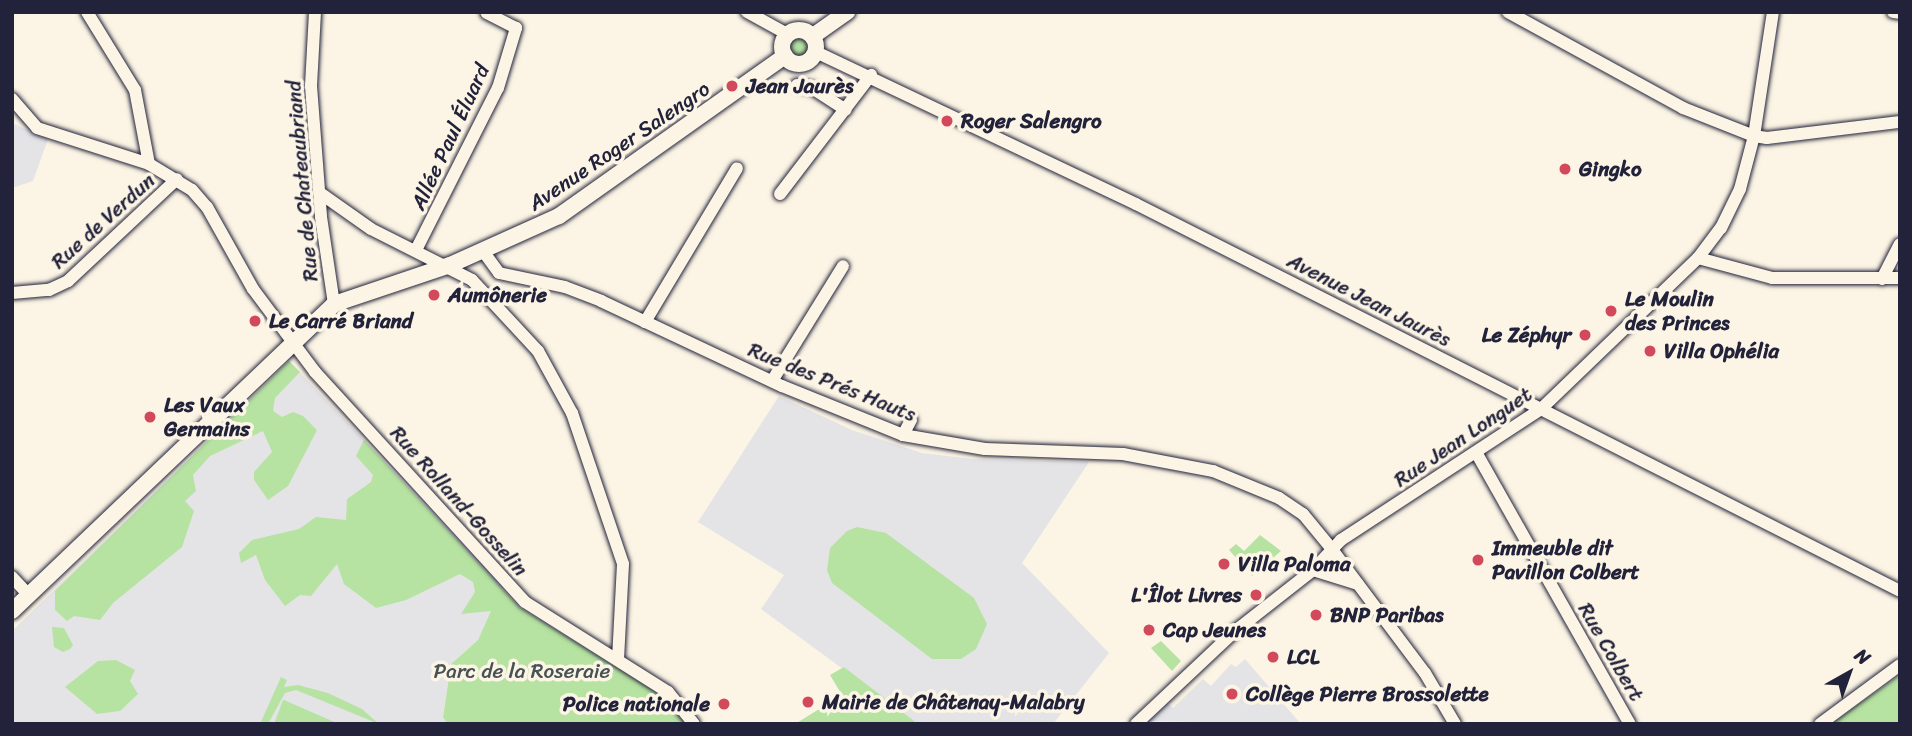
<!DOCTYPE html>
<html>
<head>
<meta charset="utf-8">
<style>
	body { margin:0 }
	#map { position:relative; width:1912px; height:736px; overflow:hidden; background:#fcf5e5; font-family:Sriracha,sans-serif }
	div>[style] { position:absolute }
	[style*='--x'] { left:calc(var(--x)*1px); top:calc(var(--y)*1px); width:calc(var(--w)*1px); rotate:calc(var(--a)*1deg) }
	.built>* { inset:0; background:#e4e4e7 }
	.green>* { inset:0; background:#b6e3a1 }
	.round { border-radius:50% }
	.roads { filter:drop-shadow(0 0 2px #22223b) drop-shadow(0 0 2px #22223b) }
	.minor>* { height:12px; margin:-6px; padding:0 6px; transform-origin:6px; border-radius:6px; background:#fcf5e5 }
	.major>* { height:16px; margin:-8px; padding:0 8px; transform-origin:8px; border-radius:8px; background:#fcf5e5 }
	.major>.ring { margin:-8px; padding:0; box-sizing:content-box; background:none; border:16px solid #fcf5e5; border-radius:50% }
	.dots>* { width:19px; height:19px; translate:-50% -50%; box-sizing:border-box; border:4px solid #fcf5e5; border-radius:50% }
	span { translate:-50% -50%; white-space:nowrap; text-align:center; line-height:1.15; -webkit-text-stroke:7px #fcf5e5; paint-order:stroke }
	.poi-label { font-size:21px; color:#22223b; font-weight:700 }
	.left { translate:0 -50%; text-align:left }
	.right { translate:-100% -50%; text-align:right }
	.street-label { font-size:21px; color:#22223b }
	.park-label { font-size:21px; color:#475254 }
	.frame { position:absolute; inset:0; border:14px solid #22223b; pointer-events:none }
	.north { position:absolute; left:1814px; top:638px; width:70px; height:70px; -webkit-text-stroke:5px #fcf5e5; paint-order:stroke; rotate:40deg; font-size:19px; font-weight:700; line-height:28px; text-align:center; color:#22223b }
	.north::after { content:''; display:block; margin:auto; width:24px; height:32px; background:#22223b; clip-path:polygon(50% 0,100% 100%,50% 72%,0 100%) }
</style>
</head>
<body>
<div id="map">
	<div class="built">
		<i style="clip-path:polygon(12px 123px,48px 139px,33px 181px,12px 188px)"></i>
		<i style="clip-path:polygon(289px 361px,503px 586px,478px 640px,451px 664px,443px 717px,447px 724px,12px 724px,12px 631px)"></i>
		<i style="clip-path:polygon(779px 396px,852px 430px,922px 453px,972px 459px,1089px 462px,1022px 563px,1109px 653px,1053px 724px,918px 724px,761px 609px,784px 575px,698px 522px)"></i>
		<i style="clip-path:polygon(1245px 659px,1301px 724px,1146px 721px,1167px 703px,1173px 708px,1203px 679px,1211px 686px,1231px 664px,1236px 667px)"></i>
	</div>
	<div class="green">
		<i class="round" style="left:789px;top:36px;width:22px;height:22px"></i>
		<i style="clip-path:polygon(289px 361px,300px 372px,275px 398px,273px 411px,282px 417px,293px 412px,303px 416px,317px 430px,288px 486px,268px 500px,254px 480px,254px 472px,272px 452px,263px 431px,210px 456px,193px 475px,196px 491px,185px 501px,194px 511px,182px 547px,113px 603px,100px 620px,74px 616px,67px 621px,55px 610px,55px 591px)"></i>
		<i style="clip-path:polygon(364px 440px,519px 607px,664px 697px,685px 724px,447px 724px,443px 717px,451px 664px,478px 640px,491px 611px,461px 614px,475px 592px,473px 582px,460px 574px,406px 600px,376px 608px,344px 584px,337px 564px,311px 596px,300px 595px,285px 606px,265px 580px,256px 555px,241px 563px,239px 553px,252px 540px,299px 529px,316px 517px,346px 520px,347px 499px,371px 482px,373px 475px,356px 456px)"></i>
		<i style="clip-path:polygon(857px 527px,886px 533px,974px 598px,987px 624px,976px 649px,961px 659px,932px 659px,832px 583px,827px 570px,830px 548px,847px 531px)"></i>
		<i style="clip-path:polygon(1260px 535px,1281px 551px,1252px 576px,1229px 550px,1236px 544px,1244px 551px)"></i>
		<i style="clip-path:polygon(52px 627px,64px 628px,73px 645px,70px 649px,63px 652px,54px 647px)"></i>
		<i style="clip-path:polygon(1161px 641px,1181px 661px,1172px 671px,1151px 648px)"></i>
		<i style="clip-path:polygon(116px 660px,135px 670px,130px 681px,138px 694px,120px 711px,97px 714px,65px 687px,98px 661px)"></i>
		<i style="clip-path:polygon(844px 667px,918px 724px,795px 724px,842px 695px,830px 675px)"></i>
		<i style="clip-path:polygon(1900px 675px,1900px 724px,1832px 724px,1845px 714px)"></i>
		<i style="clip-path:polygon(281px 677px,287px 680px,284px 687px,298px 685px,328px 693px,362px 709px,379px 724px,296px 690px,285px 693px,268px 724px,260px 724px)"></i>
		<i style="clip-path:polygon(283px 700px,284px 700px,339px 724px,274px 724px)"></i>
	</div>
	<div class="roads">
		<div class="minor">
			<i style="--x:87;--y:12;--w:92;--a:58.4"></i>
			<i style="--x:135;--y:90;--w:75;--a:79.3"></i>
			<i style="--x:315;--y:12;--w:74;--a:93.1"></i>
			<i style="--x:311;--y:86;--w:131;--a:85.6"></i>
			<i style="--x:321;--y:217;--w:88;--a:81.5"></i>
			<i style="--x:747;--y:12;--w:46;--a:28.8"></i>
			<i style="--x:1508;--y:12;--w:200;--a:28.7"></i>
			<i style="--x:1683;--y:108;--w:76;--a:21.5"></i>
			<i style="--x:1754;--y:136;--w:13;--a:9"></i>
			<i style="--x:1767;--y:138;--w:134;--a:-6.9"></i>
			<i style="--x:1893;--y:12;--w:7;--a:8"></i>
			<i style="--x:816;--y:52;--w:354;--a:25.4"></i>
			<i style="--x:1136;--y:204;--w:856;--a:26.86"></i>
			<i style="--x:797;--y:85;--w:15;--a:11"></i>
			<i style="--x:812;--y:88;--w:40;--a:32.9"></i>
			<i style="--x:12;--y:99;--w:38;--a:49"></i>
			<i style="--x:37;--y:128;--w:118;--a:17.8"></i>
			<i style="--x:149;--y:164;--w:50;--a:31.2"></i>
			<i style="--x:192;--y:190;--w:23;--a:49"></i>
			<i style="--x:207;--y:207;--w:94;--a:60.7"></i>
			<i style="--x:253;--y:289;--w:104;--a:53.2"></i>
			<i style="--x:315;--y:372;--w:311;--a:47.6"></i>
			<i style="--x:525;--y:602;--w:169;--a:32.2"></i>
			<i style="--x:668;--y:692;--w:41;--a:50.9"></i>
			<i style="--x:320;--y:193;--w:62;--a:35.2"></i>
			<i style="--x:371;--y:229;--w:113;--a:26.8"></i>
			<i style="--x:472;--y:280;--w:97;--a:47.1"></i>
			<i style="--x:538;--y:351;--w:71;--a:61.3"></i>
			<i style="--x:572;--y:413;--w:159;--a:71.3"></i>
			<i style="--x:623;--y:564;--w:96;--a:93"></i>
			<i style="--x:780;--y:194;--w:150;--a:-52.6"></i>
			<i style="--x:416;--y:250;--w:182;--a:-63.2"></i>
			<i style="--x:498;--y:88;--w:63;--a:-73.3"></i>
			<i style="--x:516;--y:28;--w:33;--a:-153"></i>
			<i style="--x:483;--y:251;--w:27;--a:54"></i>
			<i style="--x:499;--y:273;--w:67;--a:12"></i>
			<i style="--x:565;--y:287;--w:39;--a:21"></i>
			<i style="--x:601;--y:301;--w:200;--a:25.2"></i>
			<i style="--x:782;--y:386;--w:131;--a:22"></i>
			<i style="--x:903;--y:435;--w:83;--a:9.7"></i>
			<i style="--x:985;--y:449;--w:138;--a:2.1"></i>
			<i style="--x:1123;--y:454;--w:92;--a:10.7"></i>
			<i style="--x:1213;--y:471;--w:71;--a:22.2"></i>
			<i style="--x:1279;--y:498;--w:29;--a:34"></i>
			<i style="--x:1303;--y:514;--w:44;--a:50.5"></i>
			<i style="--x:1331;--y:548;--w:156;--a:53.1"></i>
			<i style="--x:1425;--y:673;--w:59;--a:59.5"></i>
			<i style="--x:1698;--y:258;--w:77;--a:15.1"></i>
			<i style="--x:1772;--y:278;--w:128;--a:0"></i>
			<i style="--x:1882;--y:279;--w:39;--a:-63"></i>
			<i style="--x:12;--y:293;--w:37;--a:-5"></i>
			<i style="--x:49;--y:290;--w:21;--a:-25"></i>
			<i style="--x:68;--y:281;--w:149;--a:-43.1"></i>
			<i style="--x:645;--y:322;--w:179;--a:-59.1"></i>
			<i style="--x:772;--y:381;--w:135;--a:-58.3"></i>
			<i style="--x:903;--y:435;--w:17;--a:-62"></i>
			<i style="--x:1477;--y:454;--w:310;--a:60.5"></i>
			<i style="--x:1313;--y:570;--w:47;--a:17.3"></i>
			<i style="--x:12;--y:577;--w:25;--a:47"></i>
			<i style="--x:1136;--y:724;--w:134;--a:-43.2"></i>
			<i style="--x:1234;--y:632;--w:100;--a:-38.1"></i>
			<i style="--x:1313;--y:570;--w:41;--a:-47"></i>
			<i style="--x:1341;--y:540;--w:239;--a:-33.2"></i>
			<i style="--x:1541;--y:409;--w:218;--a:-43.9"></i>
			<i style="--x:1698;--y:258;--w:38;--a:-53"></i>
			<i style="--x:1721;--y:228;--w:43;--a:-64"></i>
			<i style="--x:1740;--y:189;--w:55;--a:-75.2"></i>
			<i style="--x:1754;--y:136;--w:125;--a:-81.3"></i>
			<i style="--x:1820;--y:724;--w:99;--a:-36.4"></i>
		</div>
		<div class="major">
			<i class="ring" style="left:782px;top:30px;width:18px;height:18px"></i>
			<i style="--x:813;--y:36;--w:42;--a:-35.2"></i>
			<i style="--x:12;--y:611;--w:445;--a:-43.6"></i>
			<i style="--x:334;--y:304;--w:122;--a:-18.6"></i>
			<i style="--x:450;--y:265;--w:120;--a:-24.2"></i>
			<i style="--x:559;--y:216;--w:277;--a:-35.3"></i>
		</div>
	</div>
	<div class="dots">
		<i style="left:732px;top:86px;background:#d1495b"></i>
		<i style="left:947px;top:121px;background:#d1495b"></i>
		<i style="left:1565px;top:169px;background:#d1495b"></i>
		<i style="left:434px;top:295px;background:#d1495b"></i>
		<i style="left:1611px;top:311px;background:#d1495b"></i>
		<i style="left:255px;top:321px;background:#d1495b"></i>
		<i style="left:1585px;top:335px;background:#d1495b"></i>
		<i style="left:1650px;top:351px;background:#d1495b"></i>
		<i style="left:150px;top:417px;background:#d1495b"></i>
		<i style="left:1478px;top:560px;background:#d1495b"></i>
		<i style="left:1224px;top:564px;background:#d1495b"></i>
		<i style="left:1256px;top:595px;background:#d1495b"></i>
		<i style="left:1316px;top:615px;background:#d1495b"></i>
		<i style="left:1149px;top:630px;background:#d1495b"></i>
		<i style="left:1273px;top:657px;background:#d1495b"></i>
		<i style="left:1232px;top:694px;background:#d1495b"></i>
		<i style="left:808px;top:702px;background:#d1495b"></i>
		<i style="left:724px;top:704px;background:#d1495b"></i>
	</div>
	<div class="poi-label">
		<span class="left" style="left:746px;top:86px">Jean Jaurès</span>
		<span class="left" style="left:961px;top:121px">Roger Salengro</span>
		<span class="left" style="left:1579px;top:169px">Gingko</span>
		<span class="left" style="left:448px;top:295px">Aumônerie</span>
		<span class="left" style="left:1625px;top:311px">Le Moulin<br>des Princes</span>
		<span class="left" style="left:269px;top:321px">Le Carré Briand</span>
		<span class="right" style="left:1571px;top:335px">Le Zéphyr</span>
		<span class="left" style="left:1664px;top:351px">Villa Ophélia</span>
		<span class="left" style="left:164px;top:417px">Les Vaux<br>Germains</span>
		<span class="left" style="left:1492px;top:560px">Immeuble dit<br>Pavillon Colbert</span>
		<span class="left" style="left:1238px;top:564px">Villa Paloma</span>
		<span class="right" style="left:1242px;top:595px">L'Îlot Livres</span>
		<span class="left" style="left:1330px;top:615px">BNP Paribas</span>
		<span class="left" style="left:1163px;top:630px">Cap Jeunes</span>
		<span class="left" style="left:1287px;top:657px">LCL</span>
		<span class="left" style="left:1246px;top:694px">Collège Pierre Brossolette</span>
		<span class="left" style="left:822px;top:702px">Mairie de Châtenay-Malabry</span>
		<span class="right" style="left:710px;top:704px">Police nationale</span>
	</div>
	<div class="street-label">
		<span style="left:450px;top:137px;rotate:-65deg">Allée Paul Éluard</span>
		<span style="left:619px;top:146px;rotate:-34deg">Avenue Roger Salengro</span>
		<span style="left:302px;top:181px;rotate:-95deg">Rue de Chateaubriand</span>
		<span style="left:103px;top:221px;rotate:-42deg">Rue de Verdun</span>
		<span style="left:1369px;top:300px;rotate:27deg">Avenue Jean Jaurès</span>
		<span style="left:832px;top:382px;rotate:22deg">Rue des Prés Hauts</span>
		<span style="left:1463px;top:437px;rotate:-34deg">Rue Jean Longuet</span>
		<span style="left:459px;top:501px;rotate:48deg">Rue Rolland-Gosselin</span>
		<span style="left:1611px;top:652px;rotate:60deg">Rue Colbert</span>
	</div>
	<div class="park-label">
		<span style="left:522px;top:671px">Parc de la Roseraie</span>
	</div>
	<div class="frame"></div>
	<div class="north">N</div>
</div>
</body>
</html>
